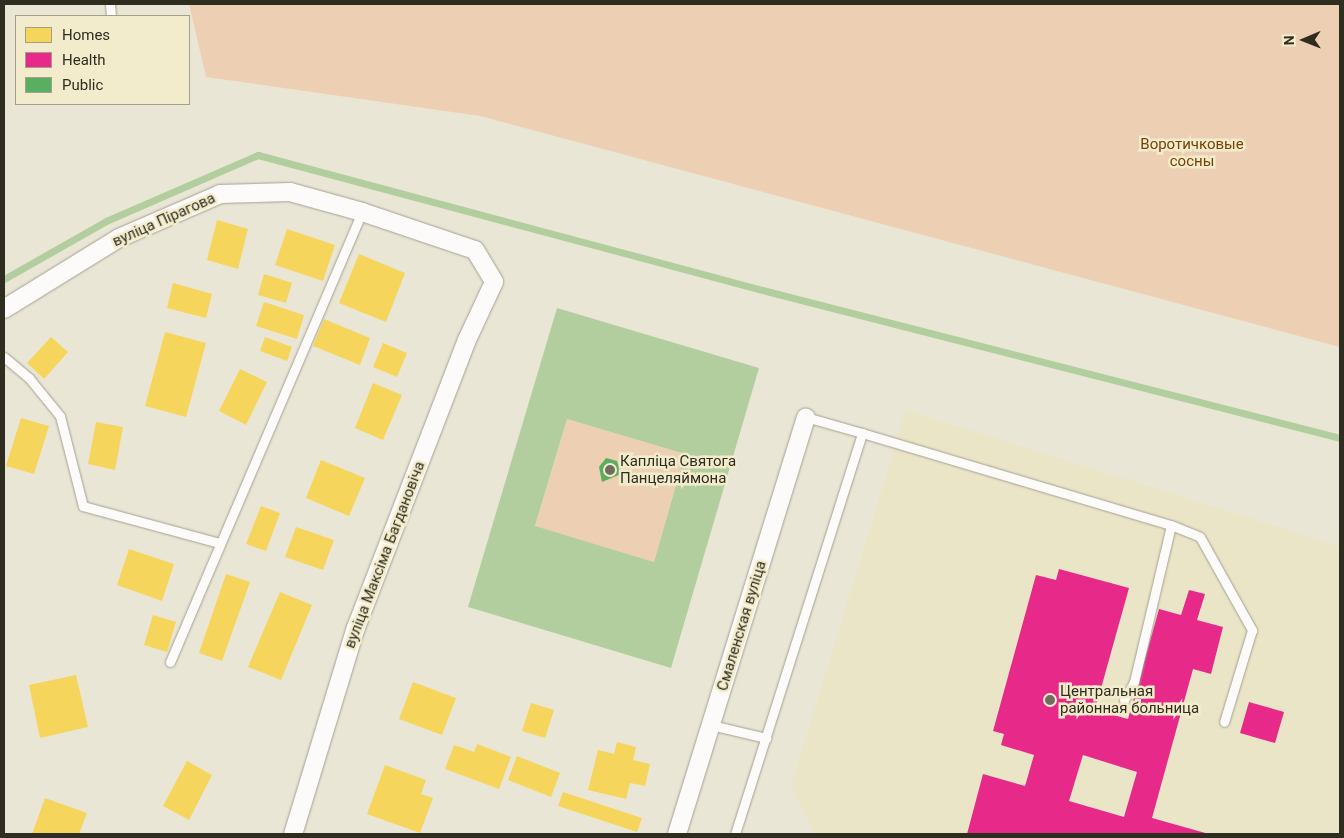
<!DOCTYPE html>
<html>
<head>
<meta charset="utf-8">
<style>
	body { margin:0 }
	#map { position:relative; width:1344px; height:838px; overflow:hidden; background:#eae6d5; font-family:Roboto,sans-serif }
	div>[style] { position:absolute }
	[style*='--x'] { left:calc(var(--x)*1px); top:calc(var(--y)*1px); width:calc(var(--w)*1px); rotate:calc(var(--a)*1deg) }
	.built>* { inset:0; background:#ebe5c7 }
	.green>* { inset:0; background:#edd0b3 }
	.water>* { inset:0; background:#b3ce9e }
	.homes>* { inset:0; background:#f6d55c }
	.health>* { inset:0; background:#e7298a }
	.public>* { inset:0; background:#5aae61 }
	.stream>* { height:7px; margin:-3.5px; padding:0 3.5px; transform-origin:3.5px; border-radius:3.5px; background:#b3ce9e }
	.roads { filter:drop-shadow(0 0 1px #a4a194) drop-shadow(0 0 1px #a4a194) }
	.service>* { height:9px; margin:-4.5px; padding:0 4.5px; transform-origin:4.5px; border-radius:4.5px; background:#fcfbf9 }
	.minor>* { height:18px; margin:-9px; padding:0 9px; transform-origin:9px; border-radius:9px; background:#fcfbf9 }
	.dots>* { width:14px; height:14px; translate:-50% -50%; box-sizing:border-box; border:2px solid #f3eccc; border-radius:50% }
	span { translate:-50% -50%; white-space:nowrap; text-align:center; line-height:1.15; -webkit-text-stroke:5px #f3eccc; paint-order:stroke }
	.park-label { font-size:15px; color:#774107 }
	.street-label { font-size:15px; color:#2f2c20 }
	.poi-label { font-size:15px; color:#2f2c20 }
	.left { translate:0 -50%; text-align:left }
	.frame { position:absolute; inset:0; border:5px solid #2f2c20; pointer-events:none }
	.legend { position:absolute; left:15px; top:15px; width:175px; height:90px; box-sizing:border-box; background:#f3eccc; border:1px solid #a59f87; margin:0; padding:6px 9px; list-style:none; font-size:15px; color:#2f2c20 }
	.legend li { display:flex; align-items:center; gap:10px; height:25px }
	.legend b { width:25px; border:1px solid #a59f87 }
	.north { position:absolute; left:1279px; top:15px; width:50px; height:50px; -webkit-text-stroke:4px #f3eccc; paint-order:stroke; rotate:269deg; font-size:14px; font-weight:700; line-height:20px; text-align:center; color:#2f2c20 }
	.north::after { content:''; display:block; margin:auto; width:18px; height:22px; background:#2f2c20; clip-path:polygon(50% 0,100% 100%,50% 72%,0 100%) }
</style>
</head>
<body>
<div id="map">
	<div class="built">
		<i style="clip-path:polygon(906px 410px,1340px 546px,1340px 834px,815px 834px,791px 786px)"></i>
	</div>
	<div class="green">
		<i style="clip-path:polygon(189px 4px,1340px 4px,1340px 347px,480px 116px,206px 77px)"></i>
		<i style="clip-path:polygon(567px 419px,685px 454px,654px 562px,535px 527px)"></i>
	</div>
	<div class="water">
		<i style="clip-path:polygon(evenodd,557px 308px,759px 368px,671px 668px,468px 607px,557px 308px,567px 419px,685px 454px,654px 562px,535px 526px,567px 419px)"></i>
	</div>
	<div class="homes">
		<i style="clip-path:polygon(217px 220px,248px 229px,238px 269px,207px 260px)"></i>
		<i style="clip-path:polygon(287px 229px,335px 245px,323px 281px,275px 265px)"></i>
		<i style="clip-path:polygon(359px 254px,405px 273px,386px 322px,339px 303px)"></i>
		<i style="clip-path:polygon(264px 274px,292px 283px,286px 303px,258px 295px)"></i>
		<i style="clip-path:polygon(173px 283px,212px 294px,206px 318px,167px 308px)"></i>
		<i style="clip-path:polygon(264px 302px,304px 315px,297px 339px,256px 326px)"></i>
		<i style="clip-path:polygon(324px 319px,370px 338px,360px 365px,313px 346px)"></i>
		<i style="clip-path:polygon(165px 332px,206px 343px,186px 417px,145px 406px)"></i>
		<i style="clip-path:polygon(51px 337px,68px 352px,44px 379px,27px 363px)"></i>
		<i style="clip-path:polygon(265px 337px,292px 347px,287px 361px,260px 351px)"></i>
		<i style="clip-path:polygon(383px 343px,407px 353px,397px 377px,373px 367px)"></i>
		<i style="clip-path:polygon(240px 369px,267px 382px,246px 425px,219px 411px)"></i>
		<i style="clip-path:polygon(373px 383px,402px 395px,383px 440px,355px 428px)"></i>
		<i style="clip-path:polygon(21px 418px,49px 426px,34px 474px,6px 466px)"></i>
		<i style="clip-path:polygon(96px 422px,123px 427px,115px 470px,88px 464px)"></i>
		<i style="clip-path:polygon(321px 460px,365px 478px,349px 516px,306px 498px)"></i>
		<i style="clip-path:polygon(261px 506px,280px 513px,266px 551px,246px 544px)"></i>
		<i style="clip-path:polygon(296px 527px,334px 540px,323px 570px,285px 557px)"></i>
		<i style="clip-path:polygon(129px 549px,174px 564px,162px 601px,117px 585px)"></i>
		<i style="clip-path:polygon(226px 574px,250px 582px,222px 661px,199px 653px)"></i>
		<i style="clip-path:polygon(280px 592px,312px 605px,281px 680px,248px 667px)"></i>
		<i style="clip-path:polygon(153px 615px,176px 622px,167px 652px,144px 645px)"></i>
		<i style="clip-path:polygon(76px 675px,88px 727px,40px 738px,29px 685px)"></i>
		<i style="clip-path:polygon(413px 682px,456px 698px,442px 735px,399px 719px)"></i>
		<i style="clip-path:polygon(531px 703px,554px 710px,545px 738px,522px 731px)"></i>
		<i style="clip-path:polygon(617px 742px,636px 747px,633px 760px,650px 764px,645px 786px,630px 783px,626px 799px,588px 790px,598px 750px,614px 754px)"></i>
		<i style="clip-path:polygon(477px 744px,511px 757px,499px 789px,445px 769px,454px 745px,474px 752px)"></i>
		<i style="clip-path:polygon(517px 756px,560px 773px,551px 797px,508px 780px)"></i>
		<i style="clip-path:polygon(187px 761px,212px 775px,189px 820px,163px 806px)"></i>
		<i style="clip-path:polygon(385px 765px,426px 780px,421px 794px,433px 798px,420px 833px,367px 814px)"></i>
		<i style="clip-path:polygon(563px 792px,642px 818px,637px 832px,558px 806px)"></i>
		<i style="clip-path:polygon(45px 798px,87px 813px,79px 834px,32px 834px)"></i>
	</div>
	<div class="health">
		<i style="clip-path:polygon(evenodd,1059px 569px,1129px 588px,1095px 710px,1128px 719px,1159px 609px,1181px 615px,1189px 590px,1205px 594px,1197px 620px,1223px 627px,1211px 674px,1193px 669px,1152px 818px,1209px 834px,967px 834px,983px 774px,1025px 786px,1034px 755px,1001px 745px,1004px 734px,993px 731px,1036px 575px,1056px 580px,1059px 569px,1083px 755px,1137px 772px,1124px 817px,1069px 801px,1083px 755px)"></i>
		<i style="clip-path:polygon(1249px 702px,1284px 712px,1275px 743px,1240px 733px)"></i>
	</div>
	<div class="public">
		<i style="clip-path:polygon(606px 458px,617px 461px,621px 474px,602px 482px,599px 467px)"></i>
	</div>
	<div class="stream">
		<i style="--x:4;--y:279;--w:117;--a:-29.6"></i>
		<i style="--x:106;--y:221;--w:166;--a:-23.5"></i>
		<i style="--x:258;--y:155;--w:530;--a:14.98"></i>
		<i style="--x:770;--y:292;--w:588;--a:14.37"></i>
	</div>
	<div class="roads">
		<div class="service">
			<i style="--x:110;--y:4;--w:12;--a:85"></i>
			<i style="--x:4;--y:357;--w:33;--a:40"></i>
			<i style="--x:29;--y:378;--w:49;--a:50.8"></i>
			<i style="--x:60;--y:416;--w:93;--a:75.7"></i>
			<i style="--x:83;--y:506;--w:141;--a:15.2"></i>
			<i style="--x:862;--y:433;--w:322;--a:16.6"></i>
			<i style="--x:1171;--y:525;--w:31;--a:22"></i>
			<i style="--x:1200;--y:537;--w:107;--a:60.8"></i>
			<i style="--x:1252;--y:630;--w:96;--a:106.9"></i>
			<i style="--x:170;--y:662;--w:489;--a:-66.9"></i>
			<i style="--x:1124;--y:700;--w:21;--a:-61"></i>
			<i style="--x:1134;--y:682;--w:161;--a:-76.7"></i>
			<i style="--x:711;--y:725;--w:57;--a:13.3"></i>
			<i style="--x:735;--y:834;--w:421;--a:-72.4"></i>
			<i style="--x:862;--y:433;--w:58;--a:-164.1"></i>
		</div>
		<div class="minor">
			<i style="--x:4;--y:309;--w:135;--a:-31.7"></i>
			<i style="--x:119;--y:238;--w:110;--a:-23.5"></i>
			<i style="--x:220;--y:194;--w:70;--a:-1.6"></i>
			<i style="--x:290;--y:192;--w:75;--a:15.5"></i>
			<i style="--x:362;--y:212;--w:119;--a:18.6"></i>
			<i style="--x:475;--y:250;--w:37;--a:59"></i>
			<i style="--x:494;--y:282;--w:64;--a:115"></i>
			<i style="--x:467;--y:340;--w:308;--a:111.1"></i>
			<i style="--x:356;--y:627;--w:216;--a:106.9"></i>
			<i style="--x:677;--y:834;--w:436;--a:-72.8"></i>
		</div>
	</div>
	<div class="dots">
		<i style="left:610px;top:470px;background:#706d5f"></i>
		<i style="left:1050px;top:700px;background:#706d5f"></i>
	</div>
	<div class="park-label">
		<span style="left:1192px;top:153px">Воротичковые<br>сосны</span>
	</div>
	<div class="street-label">
		<span style="left:164px;top:220px;rotate:-24deg">вуліца Пірагова</span>
		<span style="left:385px;top:555px;rotate:-69deg">вуліца Максіма Багдановіча</span>
		<span style="left:742px;top:626px;rotate:-73deg">Смаленская вуліца</span>
	</div>
	<div class="poi-label">
		<span class="left" style="left:620px;top:470px">Капліца Святога<br>Панцеляймона</span>
		<span class="left" style="left:1060px;top:700px">Центральная<br>районная больница</span>
	</div>
	<div class="frame"></div>
	<ul class="legend">
	<li><b style="height:14px;background:#f6d55c"></b>Homes</li>
	<li><b style="height:14px;background:#e7298a"></b>Health</li>
	<li><b style="height:14px;background:#5aae61"></b>Public</li>
	</ul>
	<div class="north">N</div>
</div>
</body>
</html>
